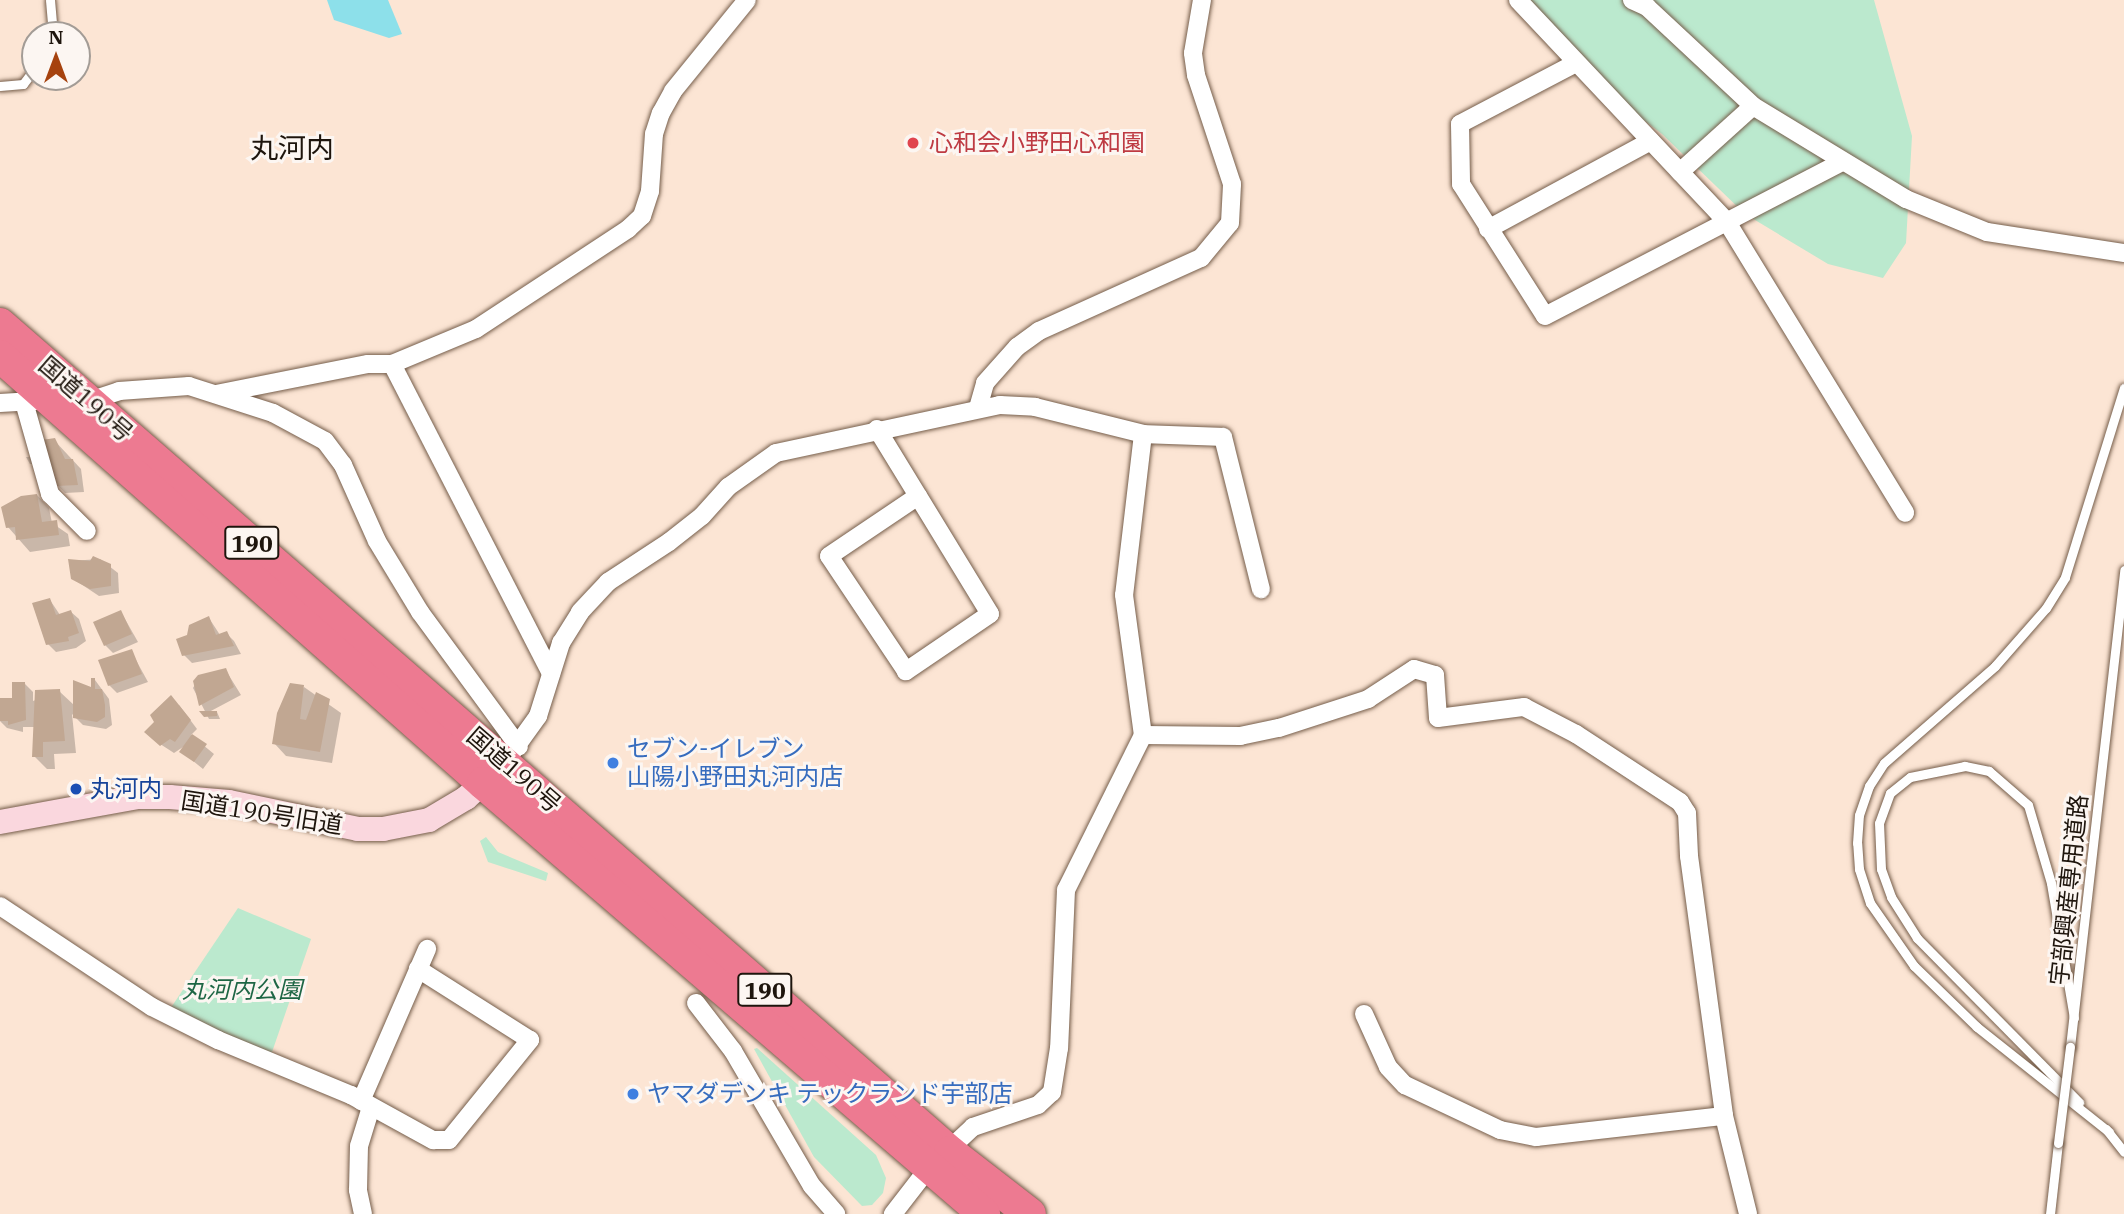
<!DOCTYPE html>
<html>
<head>
<meta charset="utf-8">
<style>
	body { margin:0 }
	#map { position:relative; width:2124px; height:1214px; overflow:hidden; background:#fce5d4; font-family:"IBM Plex Serif","Noto Sans JP",serif }
	div>[style] { position:absolute }
	[style*='--x'] { left:calc(var(--x)*1px); top:calc(var(--y)*1px); width:calc(var(--w)*1px); rotate:calc(var(--a)*1deg) }
	.green>* { inset:0; background:#bbe9ce }
	.water>* { inset:0; background:#8de0ea }
	.shadow>* { inset:0; background:#0003 }
	.building>* { inset:0; background:#c1a792 }
	.roads { filter:drop-shadow(0 0 2px #755d4a) drop-shadow(0 0 2px #755d4a) }
	.lane>* { height:9px; margin:-4.5px; padding:0 4.5px; transform-origin:4.5px; border-radius:4.5px; background:#fff }
	.street>* { height:18px; margin:-9px; padding:0 9px; transform-origin:9px; border-radius:9px; background:#fff }
	.secondary>* { height:24px; margin:-12px; padding:0 12px; transform-origin:12px; border-radius:12px; background:#fad7de }
	.highway>* { height:32px; margin:-16px; padding:0 16px; transform-origin:16px; border-radius:16px; background:#ed7a91 }
	.bridges { filter:drop-shadow(0 0 2px #755d4a) drop-shadow(0 0 2px #755d4a) }
	.lane-bridge>* { height:9px; margin:-4.5px; padding:0 4.5px; transform-origin:4.5px; border-radius:4.5px; background:#fff }
	.dots>* { width:19px; height:19px; translate:-50% -50%; box-sizing:border-box; border:4px solid #fcf6f2; border-radius:50% }
	span { translate:-50% -50%; white-space:nowrap; text-align:center; line-height:1.15; -webkit-text-stroke:6px #fcf6f2; paint-order:stroke }
	.shield-label span { padding:2px 5px; background:#fcf6f2; border:2px solid; border-radius:5px; -webkit-text-stroke-width:0 }
	.shield-label { font-size:23px; color:#1e150d; font-weight:700 }
	.health-label { font-size:24px; color:#be3a42 }
	.left { translate:0 -50%; text-align:left }
	.street-label { font-size:24px; color:#1e150d }
	.shop-label { font-size:24px; color:#366cbe }
	.transit-label { font-size:24px; color:#164399 }
	.park-label { font-size:24px; color:#1e6645; font-style:italic }
	.quarter-label { font-size:28px; color:#1e150d }
	.north { position:absolute; left:21px; top:21px; width:70px; height:70px; box-sizing:border-box; background:#fcf6f2; border:2px solid #a39c96; border-radius:50%; rotate:0deg; font-size:19px; font-weight:700; line-height:28px; text-align:center; color:#1e150d }
	.north::after { content:''; display:block; margin:auto; width:24px; height:32px; background:#a6420e; clip-path:polygon(50% 0,100% 100%,50% 72%,0 100%) }
</style>
</head>
<body>
<div id="map">
	<div class="green">
		<i style="clip-path:polygon(1530px 0,1874px 0,1912px 136px,1906px 243px,1883px 278px,1828px 264px,1745px 214px,1662px 134px,1566px 61px)"></i>
		<i style="clip-path:polygon(486px 837px,498px 852px,548px 873px,546px 881px,488px 862px,480px 841px)"></i>
		<i style="clip-path:polygon(238px 908px,311px 939px,271px 1055px,170px 1009px)"></i>
		<i style="clip-path:polygon(757px 1048px,876px 1155px,886px 1178px,883px 1193px,872px 1205px,862px 1206px,814px 1157px,754px 1049px)"></i>
	</div>
	<div class="water">
		<i style="clip-path:polygon(327px 0,388px 0,402px 34px,389px 38px,334px 20px)"></i>
	</div>
	<div class="shadow">
		<i style="clip-path:polygon(54px 440px,81px 469px,84px 492px,65px 493px,57px 485px)"></i>
		<i style="clip-path:polygon(26px 457px,31px 457px,34px 464px,30px 464px)"></i>
		<i style="clip-path:polygon(37px 495px,49px 508px,52px 523px,68px 534px,70px 546px,30px 552px,8px 527px)"></i>
		<i style="clip-path:polygon(100px 559px,118px 573px,119px 593px,99px 596px,72px 578px,70px 561px)"></i>
		<i style="clip-path:polygon(50px 600px,60px 615px,71px 612px,79px 619px,86px 641px,76px 648px,56px 652px,48px 644px)"></i>
		<i style="clip-path:polygon(121px 612px,138px 642px,113px 653px,105px 645px)"></i>
		<i style="clip-path:polygon(209px 618px,220px 635px,226px 633px,234px 641px,241px 654px,192px 663px,184px 655px,188px 636px)"></i>
		<i style="clip-path:polygon(131px 651px,148px 682px,117px 693px,109px 685px)"></i>
		<i style="clip-path:polygon(225px 669px,241px 695px,209px 712px,217px 712px,220px 719px,209px 719px,193px 688px,200px 676px)"></i>
		<i style="clip-path:polygon(95px 680px,109px 699px,112px 725px,106px 729px,83px 725px,72px 714px,76px 753px,54px 754px,55px 769px,47px 769px,34px 756px,35px 727px,23px 727px,23px 732px,7px 728px,0 721px,0 700px,14px 700px,25px 684px,33px 692px,33px 701px,59px 691px,75px 706px,93px 690px)"></i>
		<i style="clip-path:polygon(304px 687px,341px 713px,332px 763px,286px 756px,274px 743px)"></i>
		<i style="clip-path:polygon(179px 705px,197px 729px,191px 735px,214px 754px,203px 769px,182px 752px,186px 745px,174px 753px,154px 740px)"></i>
	</div>
	<div class="building">
		<i style="clip-path:polygon(55px 438px,65px 459px,73px 459px,78px 485px,56px 486px,42px 440px)"></i>
		<i style="clip-path:polygon(37px 494px,42px 522px,57px 520px,59px 535px,16px 540px,15px 527px,6px 528px,1px 507px,21px 496px)"></i>
		<i style="clip-path:polygon(93px 556px,111px 564px,111px 586px,90px 589px,71px 579px,68px 559px,90px 561px)"></i>
		<i style="clip-path:polygon(50px 598px,56px 615px,71px 610px,79px 633px,68px 637px,69px 641px,46px 645px,32px 603px)"></i>
		<i style="clip-path:polygon(121px 610px,132px 634px,104px 646px,93px 622px)"></i>
		<i style="clip-path:polygon(209px 616px,216px 635px,227px 631px,234px 646px,182px 656px,176px 639px,187px 635px,189px 625px)"></i>
		<i style="clip-path:polygon(132px 649px,142px 674px,108px 686px,98px 660px)"></i>
		<i style="clip-path:polygon(226px 668px,234px 687px,199px 706px,193px 681px,198px 675px)"></i>
		<i style="clip-path:polygon(91px 678px,95px 678px,95px 689px,102px 689px,105px 705px,105px 717px,97px 722px,73px 718px,73px 680px,91px 687px)"></i>
		<i style="clip-path:polygon(12px 682px,25px 682px,26px 720px,8px 725px,8px 721px,0 721px,0 698px,12px 698px)"></i>
		<i style="clip-path:polygon(290px 683px,304px 685px,300px 719px,306px 720px,316px 692px,330px 699px,320px 752px,272px 744px,277px 713px)"></i>
		<i style="clip-path:polygon(60px 689px,65px 741px,43px 742px,43px 757px,32px 757px,35px 690px)"></i>
		<i style="clip-path:polygon(171px 695px,191px 720px,175px 742px,170px 739px,160px 746px,144px 732px,154px 722px,150px 715px)"></i>
		<i style="clip-path:polygon(199px 711px,217px 711px,217px 716px,204px 717px)"></i>
		<i style="clip-path:polygon(192px 734px,207px 744px,194px 762px,179px 752px)"></i>
	</div>
	<div class="roads">
		<div class="lane">
			<i style="--x:50;--y:0;--w:35;--a:85"></i>
			<i style="--x:0;--y:86;--w:23;--a:-5"></i>
			<i style="--x:23;--y:84;--w:20;--a:-53"></i>
			<i style="--x:2074;--y:1018;--w:137;--a:-99.7"></i>
			<i style="--x:2051;--y:883;--w:81;--a:-106.4"></i>
			<i style="--x:2028;--y:805;--w:52;--a:-138.9"></i>
			<i style="--x:1989;--y:771;--w:25;--a:-168"></i>
			<i style="--x:1965;--y:766;--w:56;--a:168.7"></i>
			<i style="--x:1910;--y:777;--w:26;--a:141"></i>
			<i style="--x:1890;--y:793;--w:32;--a:110"></i>
			<i style="--x:1879;--y:823;--w:46;--a:87.5"></i>
			<i style="--x:1881;--y:869;--w:30;--a:70"></i>
			<i style="--x:1891;--y:897;--w:49;--a:57.6"></i>
			<i style="--x:1917;--y:938;--w:231;--a:45.4"></i>
			<i style="--x:2070;--y:1047;--w:480;--a:-83.5"></i>
			<i style="--x:2106;--y:1129;--w:29;--a:52"></i>
			<i style="--x:2109;--y:1132;--w:169;--a:-141.5"></i>
			<i style="--x:1977;--y:1027;--w:88;--a:-135.9"></i>
			<i style="--x:1914;--y:966;--w:77;--a:-124.9"></i>
			<i style="--x:1870;--y:903;--w:36;--a:-108"></i>
			<i style="--x:1859;--y:869;--w:26;--a:-94"></i>
			<i style="--x:1857;--y:843;--w:28;--a:-86"></i>
			<i style="--x:1859;--y:815;--w:31;--a:-71"></i>
			<i style="--x:1869;--y:786;--w:27;--a:-57"></i>
			<i style="--x:1884;--y:763;--w:147;--a:-41.1"></i>
			<i style="--x:1995;--y:666;--w:77;--a:-48.7"></i>
			<i style="--x:2046;--y:608;--w:36;--a:-58"></i>
			<i style="--x:2065;--y:577;--w:198;--a:-72.7"></i>
			<i style="--x:2050;--y:1214;--w:71;--a:-83.6"></i>
		</div>
		<div class="street">
			<i style="--x:1518;--y:0;--w:305;--a:46.7"></i>
			<i style="--x:1727;--y:222;--w:341;--a:58.5"></i>
			<i style="--x:1632;--y:0;--w:17;--a:25"></i>
			<i style="--x:1647;--y:7;--w:145;--a:43"></i>
			<i style="--x:1753;--y:106;--w:179;--a:31.3"></i>
			<i style="--x:1906;--y:199;--w:87;--a:22.2"></i>
			<i style="--x:1987;--y:232;--w:139;--a:8.7"></i>
			<i style="--x:1576;--y:63;--w:131;--a:152.3"></i>
			<i style="--x:1460;--y:124;--w:60;--a:89"></i>
			<i style="--x:1461;--y:184;--w:156;--a:57.5"></i>
			<i style="--x:1545;--y:316;--w:335;--a:-27.4"></i>
			<i style="--x:1680;--y:172;--w:98;--a:-42.1"></i>
			<i style="--x:1488;--y:229;--w:185;--a:-28.4"></i>
			<i style="--x:392;--y:364;--w:348;--a:62.8"></i>
			<i style="--x:216;--y:394;--w:155;--a:-11.2"></i>
			<i style="--x:368;--y:364;--w:24;--a:0"></i>
			<i style="--x:392;--y:364;--w:91;--a:-22.6"></i>
			<i style="--x:476;--y:329;--w:182;--a:-33.3"></i>
			<i style="--x:628;--y:229;--w:19;--a:-43"></i>
			<i style="--x:642;--y:216;--w:26;--a:-72"></i>
			<i style="--x:650;--y:191;--w:57;--a:-86"></i>
			<i style="--x:654;--y:134;--w:22;--a:-72"></i>
			<i style="--x:661;--y:113;--w:25;--a:-61"></i>
			<i style="--x:673;--y:91;--w:117;--a:-50.9"></i>
			<i style="--x:24;--y:402;--w:96;--a:74.2"></i>
			<i style="--x:50;--y:494;--w:52;--a:45"></i>
			<i style="--x:86;--y:402;--w:35;--a:-18"></i>
			<i style="--x:119;--y:391;--w:70;--a:-4.1"></i>
			<i style="--x:189;--y:386;--w:88;--a:17.8"></i>
			<i style="--x:273;--y:413;--w:59;--a:28.3"></i>
			<i style="--x:325;--y:441;--w:30;--a:53"></i>
			<i style="--x:343;--y:465;--w:83;--a:65.9"></i>
			<i style="--x:377;--y:541;--w:83;--a:58.8"></i>
			<i style="--x:420;--y:612;--w:167;--a:53.7"></i>
			<i style="--x:0;--y:403;--w:51;--a:-3.4"></i>
			<i style="--x:978;--y:408;--w:26;--a:-74"></i>
			<i style="--x:985;--y:383;--w:48;--a:-48.4"></i>
			<i style="--x:1017;--y:347;--w:27;--a:-36"></i>
			<i style="--x:1039;--y:331;--w:178;--a:-24.3"></i>
			<i style="--x:1201;--y:258;--w:45;--a:-50.4"></i>
			<i style="--x:1230;--y:223;--w:39;--a:-87"></i>
			<i style="--x:1232;--y:184;--w:115;--a:-108.3"></i>
			<i style="--x:1196;--y:75;--w:22;--a:-98"></i>
			<i style="--x:1193;--y:53;--w:54;--a:-80.4"></i>
			<i style="--x:877;--y:429;--w:79;--a:58.5"></i>
			<i style="--x:918;--y:496;--w:138;--a:58.6"></i>
			<i style="--x:990;--y:614;--w:102;--a:145.8"></i>
			<i style="--x:906;--y:671;--w:138;--a:-123.8"></i>
			<i style="--x:829;--y:556;--w:107;--a:-34"></i>
			<i style="--x:1143;--y:434;--w:80;--a:2.1"></i>
			<i style="--x:1223;--y:437;--w:157;--a:76"></i>
			<i style="--x:1143;--y:735;--w:97;--a:0.6"></i>
			<i style="--x:1240;--y:736;--w:40;--a:-12"></i>
			<i style="--x:1279;--y:728;--w:94;--a:-18"></i>
			<i style="--x:1368;--y:699;--w:55;--a:-33.1"></i>
			<i style="--x:1414;--y:669;--w:22;--a:16"></i>
			<i style="--x:1435;--y:675;--w:43;--a:86"></i>
			<i style="--x:1438;--y:718;--w:87;--a:-7.3"></i>
			<i style="--x:1524;--y:707;--w:59;--a:27.4"></i>
			<i style="--x:1576;--y:734;--w:124;--a:33.2"></i>
			<i style="--x:1680;--y:802;--w:13;--a:58"></i>
			<i style="--x:1687;--y:813;--w:43;--a:87.3"></i>
			<i style="--x:1689;--y:856;--w:262;--a:82.3"></i>
			<i style="--x:1724;--y:1116;--w:101;--a:76.2"></i>
			<i style="--x:505;--y:762;--w:57;--a:-54.3"></i>
			<i style="--x:538;--y:716;--w:77;--a:-72.5"></i>
			<i style="--x:561;--y:643;--w:36;--a:-58"></i>
			<i style="--x:580;--y:612;--w:41;--a:-47"></i>
			<i style="--x:608;--y:582;--w:73;--a:-33.3"></i>
			<i style="--x:669;--y:542;--w:42;--a:-38.2"></i>
			<i style="--x:702;--y:516;--w:39;--a:-48"></i>
			<i style="--x:728;--y:487;--w:59;--a:-35.3"></i>
			<i style="--x:776;--y:453;--w:229;--a:-12.1"></i>
			<i style="--x:1000;--y:405;--w:35;--a:3"></i>
			<i style="--x:1035;--y:407;--w:111;--a:14"></i>
			<i style="--x:1143;--y:434;--w:162;--a:96.7"></i>
			<i style="--x:1124;--y:595;--w:141;--a:82.3"></i>
			<i style="--x:1143;--y:735;--w:173;--a:116.4"></i>
			<i style="--x:1066;--y:890;--w:158;--a:92.5"></i>
			<i style="--x:1059;--y:1048;--w:45;--a:99"></i>
			<i style="--x:1052;--y:1092;--w:19;--a:137"></i>
			<i style="--x:1038;--y:1105;--w:69;--a:161.3"></i>
			<i style="--x:973;--y:1127;--w:63;--a:136.9"></i>
			<i style="--x:927;--y:1170;--w:56;--a:127.7"></i>
			<i style="--x:0;--y:906;--w:182;--a:33.6"></i>
			<i style="--x:152;--y:1007;--w:74;--a:26.6"></i>
			<i style="--x:218;--y:1040;--w:144;--a:22.5"></i>
			<i style="--x:351;--y:1095;--w:94;--a:28.8"></i>
			<i style="--x:433;--y:1140;--w:16;--a:0"></i>
			<i style="--x:449;--y:1140;--w:129;--a:-51"></i>
			<i style="--x:530;--y:1040;--w:133;--a:-147.6"></i>
			<i style="--x:696;--y:1003;--w:61;--a:52.4"></i>
			<i style="--x:733;--y:1051;--w:156;--a:59.7"></i>
			<i style="--x:812;--y:1186;--w:37;--a:49"></i>
			<i style="--x:1364;--y:1014;--w:58;--a:65.6"></i>
			<i style="--x:1388;--y:1067;--w:25;--a:47"></i>
			<i style="--x:1405;--y:1085;--w:105;--a:25.3"></i>
			<i style="--x:1500;--y:1130;--w:37;--a:11"></i>
			<i style="--x:1536;--y:1137;--w:189;--a:-6.4"></i>
			<i style="--x:361;--y:1101;--w:166;--a:-66.5"></i>
			<i style="--x:363;--y:1214;--w:25;--a:-102"></i>
			<i style="--x:358;--y:1190;--w:44;--a:-88.7"></i>
			<i style="--x:359;--y:1146;--w:41;--a:-72.9"></i>
		</div>
		<div class="secondary">
			<i style="--x:0;--y:822;--w:139;--a:-10.3"></i>
			<i style="--x:137;--y:797;--w:33;--a:0"></i>
			<i style="--x:170;--y:797;--w:59;--a:4.8"></i>
			<i style="--x:229;--y:802;--w:132;--a:11.8"></i>
			<i style="--x:358;--y:829;--w:25;--a:0"></i>
			<i style="--x:383;--y:829;--w:47;--a:-11.1"></i>
			<i style="--x:429;--y:820;--w:43;--a:-30.7"></i>
			<i style="--x:466;--y:798;--w:39;--a:-42"></i>
		</div>
		<div class="highway">
			<i style="--x:0;--y:324;--w:1260;--a:41.07"></i>
			<i style="--x:950;--y:1152;--w:101;--a:37.8"></i>
			<i style="--x:0;--y:356;--w:645;--a:41.48"></i>
			<i style="--x:483;--y:783;--w:661;--a:40.7"></i>
		</div>
	</div>
	<div class="bridges">
		<div class="lane-bridge">
			<i style="--x:2058;--y:1143;--w:97;--a:-82.9"></i>
		</div>
	</div>
	<div class="dots">
		<i style="left:913px;top:143px;background:#e0444e"></i>
		<i style="left:613px;top:763px;background:#3f7fe0"></i>
		<i style="left:76px;top:789px;background:#1a4fb4"></i>
		<i style="left:633px;top:1094px;background:#3f7fe0"></i>
	</div>
	<div class="shield-label">
		<span style="left:252px;top:543px">190</span>
		<span style="left:765px;top:990px">190</span>
	</div>
	<div class="health-label">
		<span class="left" style="left:929px;top:143px">心和会小野田心和園</span>
	</div>
	<div class="street-label">
		<span style="left:86px;top:399px;rotate:41deg">国道190号</span>
		<span style="left:514px;top:770px;rotate:41deg">国道190号</span>
		<span style="left:262px;top:813px;rotate:9deg">国道190号旧道</span>
		<span style="left:2069px;top:890px;rotate:-84deg">宇部興産専用道路</span>
	</div>
	<div class="shop-label">
		<span class="left" style="left:627px;top:763px">セブン-イレブン<br>山陽小野田丸河内店</span>
		<span class="left" style="left:647px;top:1094px">ヤマダデンキ テックランド宇部店</span>
	</div>
	<div class="transit-label">
		<span class="left" style="left:90px;top:789px">丸河内</span>
	</div>
	<div class="park-label">
		<span style="left:242px;top:990px">丸河内公園</span>
	</div>
	<div class="quarter-label">
		<span style="left:292px;top:148px">丸河内</span>
	</div>
	<div class="north">N</div>
</div>
</body>
</html>
